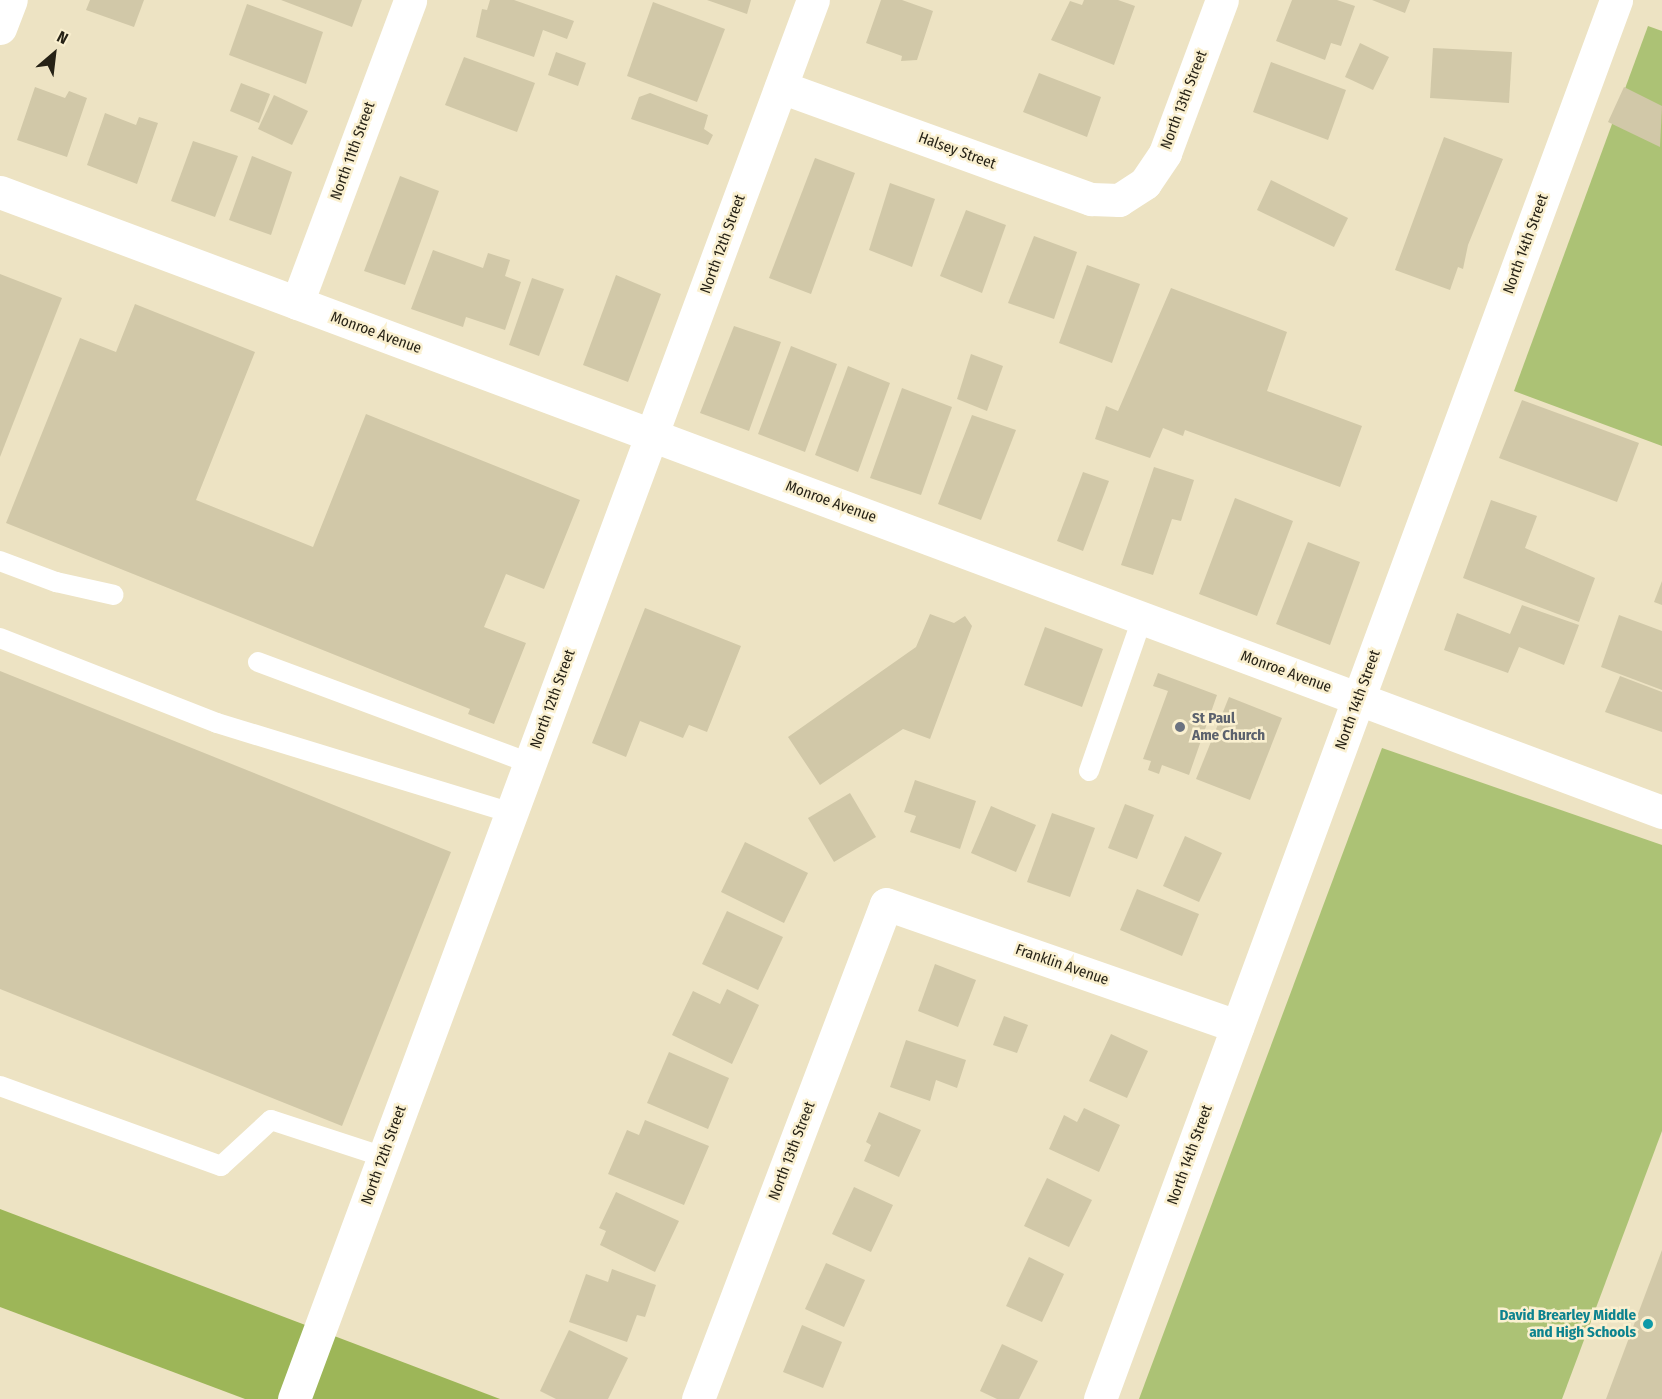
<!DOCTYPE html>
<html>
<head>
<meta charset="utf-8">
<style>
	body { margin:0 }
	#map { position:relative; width:1662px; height:1399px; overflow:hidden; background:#ede3c3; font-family:"Fira Sans Condensed",sans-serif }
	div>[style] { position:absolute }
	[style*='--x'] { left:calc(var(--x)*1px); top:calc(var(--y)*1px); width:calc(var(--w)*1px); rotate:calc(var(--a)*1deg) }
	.green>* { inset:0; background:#acc275 }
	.forest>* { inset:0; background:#9db658 }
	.building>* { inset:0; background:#d1c8a8 }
	.lane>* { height:20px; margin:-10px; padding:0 10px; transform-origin:10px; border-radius:10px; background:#fff }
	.street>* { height:33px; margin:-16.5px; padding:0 16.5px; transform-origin:16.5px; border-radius:16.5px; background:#fff }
	.dots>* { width:16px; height:16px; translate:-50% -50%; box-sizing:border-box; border:3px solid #faf0d0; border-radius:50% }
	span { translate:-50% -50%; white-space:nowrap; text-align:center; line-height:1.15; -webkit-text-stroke:5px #faf0d0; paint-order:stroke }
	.street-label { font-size:15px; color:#262216 }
	.worship-label { font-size:15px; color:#5b616d; font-weight:700 }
	.left { translate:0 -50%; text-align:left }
	.culture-label { font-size:15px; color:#0d838f; font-weight:700 }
	.right { translate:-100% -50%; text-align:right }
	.north { position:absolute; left:24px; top:24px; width:60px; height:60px; -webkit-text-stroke:4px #faf0d0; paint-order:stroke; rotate:28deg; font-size:16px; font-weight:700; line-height:24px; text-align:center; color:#262216 }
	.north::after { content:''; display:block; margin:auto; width:21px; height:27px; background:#262216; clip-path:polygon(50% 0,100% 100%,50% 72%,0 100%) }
</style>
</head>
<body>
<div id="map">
	<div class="green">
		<i style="clip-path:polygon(1648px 26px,1662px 31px,1662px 446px,1514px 391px)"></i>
		<i style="clip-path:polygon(1382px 748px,1662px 845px,1662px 1131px,1562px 1399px,1139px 1399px)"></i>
	</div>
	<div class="forest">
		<i style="clip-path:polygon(0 1209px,500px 1399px,245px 1399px,0 1307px)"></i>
	</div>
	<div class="building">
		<i style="clip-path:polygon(90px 0,144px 0,134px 27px,86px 10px)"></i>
		<i style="clip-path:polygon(281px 0,362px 0,352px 27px)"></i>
		<i style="clip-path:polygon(490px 0,514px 0,574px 21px,567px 39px,543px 30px,534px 57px,476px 37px,482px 9px,487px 10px)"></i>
		<i style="clip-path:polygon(707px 0,751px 0,747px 14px)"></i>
		<i style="clip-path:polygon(881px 0,902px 0,933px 11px,917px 60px,901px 61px,902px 56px,866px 43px)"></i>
		<i style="clip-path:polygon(1084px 0,1118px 0,1135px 6px,1114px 65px,1051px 40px,1070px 1px,1082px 5px)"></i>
		<i style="clip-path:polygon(1292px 0,1337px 0,1355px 6px,1341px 46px,1331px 43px,1325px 60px,1276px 41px)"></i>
		<i style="clip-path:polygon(1372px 0,1410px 0,1405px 13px)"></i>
		<i style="clip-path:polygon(653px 2px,725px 29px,697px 102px,627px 76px)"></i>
		<i style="clip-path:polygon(247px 4px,323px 32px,306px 84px,229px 55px)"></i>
		<i style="clip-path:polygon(1360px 43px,1389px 57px,1373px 90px,1345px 77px)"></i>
		<i style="clip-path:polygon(1433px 48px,1512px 52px,1509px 103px,1430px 98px)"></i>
		<i style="clip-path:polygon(556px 52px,586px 63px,578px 86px,548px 75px)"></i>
		<i style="clip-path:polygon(464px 57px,535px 83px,517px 132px,445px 105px)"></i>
		<i style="clip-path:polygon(1271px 62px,1346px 90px,1328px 140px,1253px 112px)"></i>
		<i style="clip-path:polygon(1039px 73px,1101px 97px,1087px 137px,1023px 112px)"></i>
		<i style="clip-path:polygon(241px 83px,270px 94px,259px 123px,230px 111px)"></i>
		<i style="clip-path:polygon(35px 87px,65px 98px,69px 91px,87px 98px,67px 157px,17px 140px)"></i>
		<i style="clip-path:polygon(1624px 87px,1662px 106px,1660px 147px,1608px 122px)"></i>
		<i style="clip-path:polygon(650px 93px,708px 115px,704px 129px,713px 135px,708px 145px,631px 119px,639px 97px)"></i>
		<i style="clip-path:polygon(274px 95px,308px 111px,292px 145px,258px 129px)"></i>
		<i style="clip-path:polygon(105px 113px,136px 125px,139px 117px,158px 123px,137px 184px,87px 165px)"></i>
		<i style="clip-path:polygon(1444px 137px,1503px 159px,1468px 245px,1463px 269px,1458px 267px,1450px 290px,1395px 270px)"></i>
		<i style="clip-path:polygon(193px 141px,238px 156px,215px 217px,171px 201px)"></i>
		<i style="clip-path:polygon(252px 156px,292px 172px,271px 235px,229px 220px)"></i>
		<i style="clip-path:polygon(815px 158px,855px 173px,811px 294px,769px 278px)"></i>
		<i style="clip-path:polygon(400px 176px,439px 191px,405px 285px,364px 271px)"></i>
		<i style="clip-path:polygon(1271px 180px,1348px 218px,1334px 247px,1257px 210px)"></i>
		<i style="clip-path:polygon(890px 183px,935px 199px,912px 267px,869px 250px)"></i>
		<i style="clip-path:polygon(966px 210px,1006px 225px,982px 293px,940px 276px)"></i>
		<i style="clip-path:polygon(1034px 236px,1077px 252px,1054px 319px,1008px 303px)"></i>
		<i style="clip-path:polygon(433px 250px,483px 268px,488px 253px,510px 260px,505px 276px,521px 282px,505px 330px,466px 317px,463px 327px,411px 309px)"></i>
		<i style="clip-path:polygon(1087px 265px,1140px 284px,1112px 363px,1059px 343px)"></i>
		<i style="clip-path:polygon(0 274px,62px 298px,0 457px)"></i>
		<i style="clip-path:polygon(616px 275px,661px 294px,628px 382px,583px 365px)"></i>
		<i style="clip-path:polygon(532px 278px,564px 289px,539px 356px,509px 345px)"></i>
		<i style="clip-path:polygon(1171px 288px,1287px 332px,1267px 391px,1362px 426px,1340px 487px,1185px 430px,1183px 436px,1163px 428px,1150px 458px,1095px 439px,1106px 406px,1118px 411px)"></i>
		<i style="clip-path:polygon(135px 304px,255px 352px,196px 500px,313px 547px,366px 414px,580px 500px,544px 589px,506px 574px,484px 627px,526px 643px,494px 724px,468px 714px,470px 709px,6px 523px,80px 338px,116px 352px)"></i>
		<i style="clip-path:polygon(734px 326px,781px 342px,749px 431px,700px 413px)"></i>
		<i style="clip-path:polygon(791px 346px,837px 364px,805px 452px,758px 434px)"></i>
		<i style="clip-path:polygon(971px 354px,1003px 366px,987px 411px,957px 399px)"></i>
		<i style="clip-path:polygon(848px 366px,890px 383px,858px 472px,815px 455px)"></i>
		<i style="clip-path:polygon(902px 388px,952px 407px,921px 495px,870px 478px)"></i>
		<i style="clip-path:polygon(1522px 400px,1639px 443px,1617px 502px,1499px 458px)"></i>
		<i style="clip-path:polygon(972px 415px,1016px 430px,981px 520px,938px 504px)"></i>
		<i style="clip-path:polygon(1154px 467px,1194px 480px,1181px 521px,1172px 519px,1153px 575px,1121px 565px)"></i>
		<i style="clip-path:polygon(1083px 472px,1109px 481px,1083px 551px,1057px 541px)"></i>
		<i style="clip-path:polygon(1235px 498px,1293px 521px,1257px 616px,1199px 594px)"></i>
		<i style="clip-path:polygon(1491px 500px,1537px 516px,1525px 548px,1595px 578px,1579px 622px,1463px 578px)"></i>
		<i style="clip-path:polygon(1308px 542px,1360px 562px,1330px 645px,1276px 624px)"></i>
		<i style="clip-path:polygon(1662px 581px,1662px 605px,1654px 602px)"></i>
		<i style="clip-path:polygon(1522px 605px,1579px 625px,1564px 665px,1519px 647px,1508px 673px,1444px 650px,1457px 613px,1510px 634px)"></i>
		<i style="clip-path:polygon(645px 608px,741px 646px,707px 732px,689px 725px,683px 738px,640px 721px,626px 757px,592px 743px)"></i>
		<i style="clip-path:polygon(930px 614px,954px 623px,965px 616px,972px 626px,930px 739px,903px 729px,820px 785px,788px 737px,916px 647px)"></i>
		<i style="clip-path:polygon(1619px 615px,1662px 631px,1662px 690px,1601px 667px)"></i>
		<i style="clip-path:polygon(1045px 627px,1103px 649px,1082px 707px,1024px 685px)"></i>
		<i style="clip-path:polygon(0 671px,451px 852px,342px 1126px,0 989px)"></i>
		<i style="clip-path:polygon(1158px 673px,1217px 695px,1189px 775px,1162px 765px,1159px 774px,1148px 770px,1151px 761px,1143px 759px,1168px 691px,1153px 686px)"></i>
		<i style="clip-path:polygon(1620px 676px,1662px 692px,1662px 732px,1605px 712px)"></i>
		<i style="clip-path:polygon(1229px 697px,1282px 718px,1250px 800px,1196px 779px)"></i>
		<i style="clip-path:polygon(915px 780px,976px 801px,960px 849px,910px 832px,916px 816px,904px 812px)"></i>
		<i style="clip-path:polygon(850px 793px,876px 837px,834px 862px,808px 818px)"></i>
		<i style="clip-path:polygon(1125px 804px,1154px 815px,1137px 859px,1108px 848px)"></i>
		<i style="clip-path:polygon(991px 806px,1036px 825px,1016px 872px,971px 853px)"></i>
		<i style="clip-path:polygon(1052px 813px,1095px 828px,1070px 897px,1027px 882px)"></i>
		<i style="clip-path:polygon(1185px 836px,1222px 853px,1199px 902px,1163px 886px)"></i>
		<i style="clip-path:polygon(745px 842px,808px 873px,784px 923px,721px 892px)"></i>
		<i style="clip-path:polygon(1137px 889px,1199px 914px,1182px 956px,1120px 930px)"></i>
		<i style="clip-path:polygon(727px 911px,783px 937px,758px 990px,702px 964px)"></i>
		<i style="clip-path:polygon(935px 964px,976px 980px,958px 1027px,918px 1011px)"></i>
		<i style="clip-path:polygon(727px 989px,759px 1005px,732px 1064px,672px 1035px,693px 991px,720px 1004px)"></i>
		<i style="clip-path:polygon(1004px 1016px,1028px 1025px,1017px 1053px,993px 1045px)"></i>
		<i style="clip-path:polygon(1111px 1034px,1148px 1051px,1127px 1098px,1089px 1081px)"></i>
		<i style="clip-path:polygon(906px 1040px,966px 1060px,957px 1088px,936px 1080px,930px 1101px,890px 1087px)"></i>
		<i style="clip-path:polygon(669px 1052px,729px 1078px,708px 1129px,647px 1103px)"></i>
		<i style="clip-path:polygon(1084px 1108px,1120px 1125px,1099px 1172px,1049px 1149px,1064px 1115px,1077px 1122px)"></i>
		<i style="clip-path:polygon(879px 1112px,921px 1130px,899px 1177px,864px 1161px,871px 1145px,866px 1142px)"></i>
		<i style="clip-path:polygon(645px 1120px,709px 1146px,684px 1205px,608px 1174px,627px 1130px,639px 1135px)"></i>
		<i style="clip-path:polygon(1047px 1178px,1092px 1200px,1069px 1247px,1024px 1226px)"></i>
		<i style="clip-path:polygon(854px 1187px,893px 1205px,871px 1252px,832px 1234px)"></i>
		<i style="clip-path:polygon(616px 1192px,679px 1221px,655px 1272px,600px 1245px,606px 1231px,599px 1228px)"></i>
		<i style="clip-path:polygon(1662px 1250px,1662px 1399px,1606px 1399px)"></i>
		<i style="clip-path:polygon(1029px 1257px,1064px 1274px,1042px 1322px,1006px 1306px)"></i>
		<i style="clip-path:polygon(826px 1263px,865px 1280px,844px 1327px,805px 1309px)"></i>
		<i style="clip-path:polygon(612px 1269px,656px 1285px,645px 1317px,637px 1315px,627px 1342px,569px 1322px,586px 1274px,608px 1282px)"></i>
		<i style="clip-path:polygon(802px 1325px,842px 1342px,823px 1388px,783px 1372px)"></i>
		<i style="clip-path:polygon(569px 1330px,628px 1358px,608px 1399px,556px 1399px,540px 1391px)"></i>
		<i style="clip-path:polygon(1002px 1344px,1038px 1361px,1019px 1399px,997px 1399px,980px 1391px)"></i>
	</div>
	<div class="lane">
		<i style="--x:0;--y:561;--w:60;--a:20.6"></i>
		<i style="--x:56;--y:582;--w:59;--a:12.6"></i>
		<i style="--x:0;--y:638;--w:233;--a:21.4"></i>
		<i style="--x:217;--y:723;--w:307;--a:17"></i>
		<i style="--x:258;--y:662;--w:290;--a:20.4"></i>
		<i style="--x:1089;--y:771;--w:161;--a:-70.8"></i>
		<i style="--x:0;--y:1086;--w:235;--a:19.9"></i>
		<i style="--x:221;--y:1166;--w:68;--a:-42.6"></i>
		<i style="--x:271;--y:1120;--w:119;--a:18.1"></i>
	</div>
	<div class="street">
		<i style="--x:0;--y:28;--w:30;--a:-69"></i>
		<i style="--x:781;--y:87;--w:330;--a:19.9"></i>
		<i style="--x:1091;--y:199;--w:28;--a:2"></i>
		<i style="--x:1119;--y:200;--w:31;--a:-33"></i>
		<i style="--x:1145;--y:183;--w:36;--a:-56"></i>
		<i style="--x:1165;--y:153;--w:163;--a:-69.6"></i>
		<i style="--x:0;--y:192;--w:1774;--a:20.46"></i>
		<i style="--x:297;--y:303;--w:323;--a:-69.5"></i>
		<i style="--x:294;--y:1399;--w:1492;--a:-69.65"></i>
		<i style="--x:698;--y:1399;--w:529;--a:-69.2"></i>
		<i style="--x:886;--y:904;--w:372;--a:19.2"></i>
		<i style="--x:1100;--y:1399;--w:1491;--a:-69.75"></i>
	</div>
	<div class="dots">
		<i style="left:1180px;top:727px;background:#6b7280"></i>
		<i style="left:1648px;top:1324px;background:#0f9aa8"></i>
	</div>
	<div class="street-label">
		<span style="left:1184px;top:100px;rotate:-69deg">North 13th Street</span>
		<span style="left:353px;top:151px;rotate:-70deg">North 11th Street</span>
		<span style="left:957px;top:151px;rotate:20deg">Halsey Street</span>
		<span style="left:723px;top:244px;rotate:-70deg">North 12th Street</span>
		<span style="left:1526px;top:244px;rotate:-70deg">North 14th Street</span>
		<span style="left:376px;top:333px;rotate:20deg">Monroe Avenue</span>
		<span style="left:831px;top:502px;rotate:20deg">Monroe Avenue</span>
		<span style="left:1286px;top:672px;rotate:20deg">Monroe Avenue</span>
		<span style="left:553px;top:699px;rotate:-70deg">North 12th Street</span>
		<span style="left:1358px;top:700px;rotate:-70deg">North 14th Street</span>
		<span style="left:1062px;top:965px;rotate:19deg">Franklin Avenue</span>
		<span style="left:792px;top:1151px;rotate:-69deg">North 13th Street</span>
		<span style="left:384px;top:1155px;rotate:-70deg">North 12th Street</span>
		<span style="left:1190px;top:1155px;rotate:-70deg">North 14th Street</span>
	</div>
	<div class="worship-label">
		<span class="left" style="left:1192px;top:727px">St Paul<br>Ame Church</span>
	</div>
	<div class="culture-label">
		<span class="right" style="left:1636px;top:1324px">David Brearley Middle<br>and High Schools</span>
	</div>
	<div class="north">N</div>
</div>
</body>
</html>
